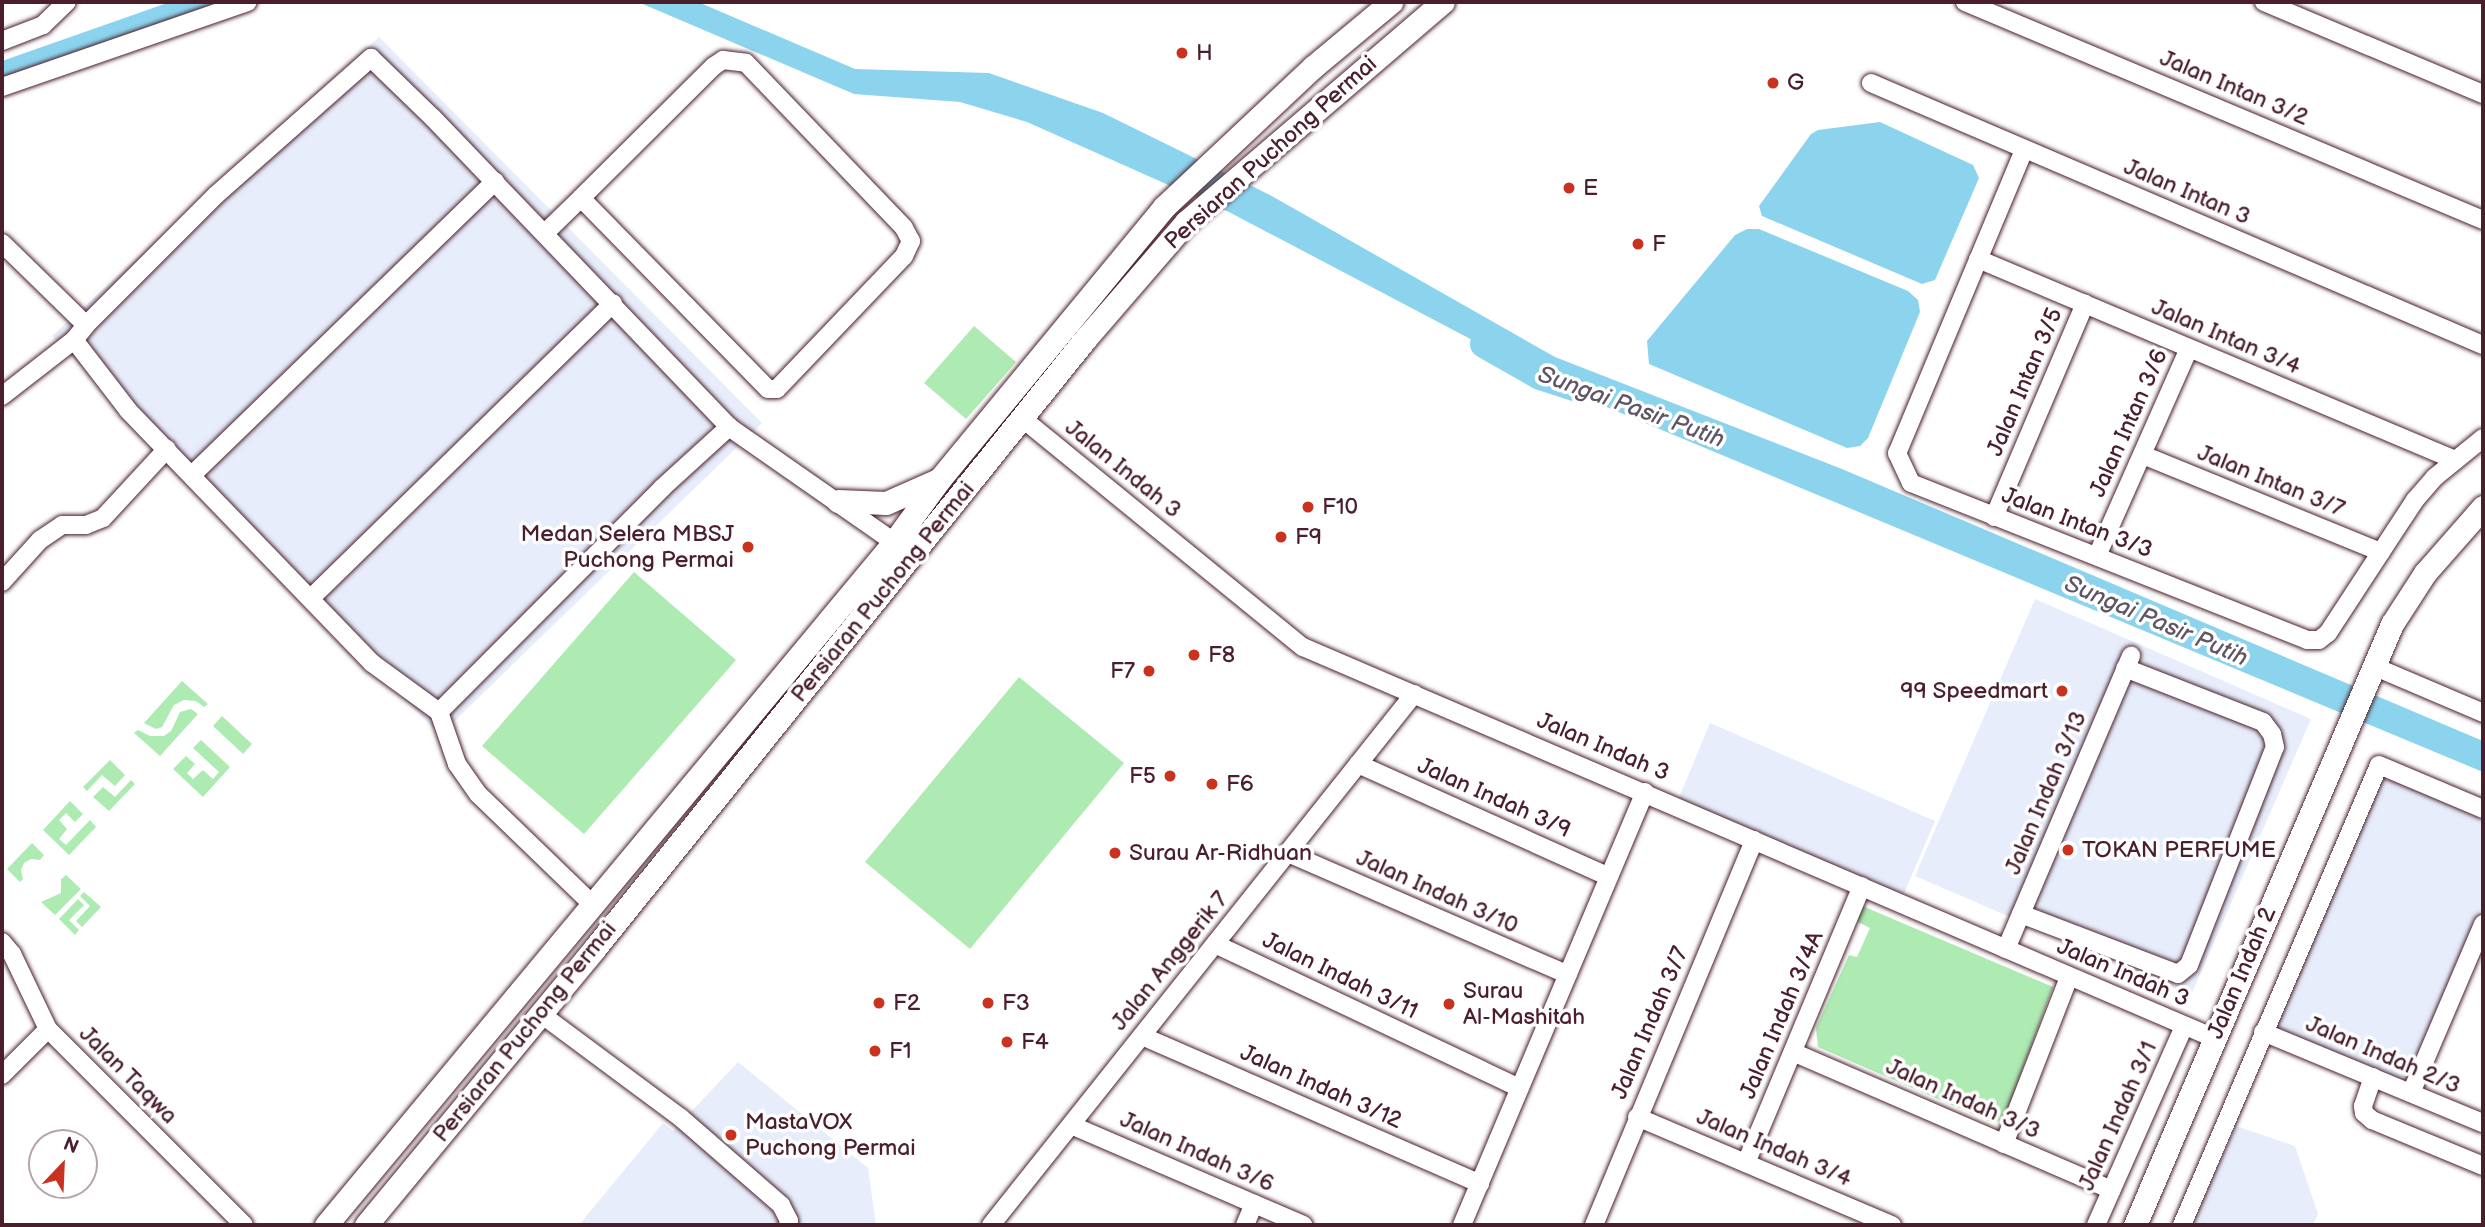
<!DOCTYPE html>
<html>
<head>
<meta charset="utf-8">
<style>
	body { margin:0 }
	#map { position:relative; width:2485px; height:1227px; overflow:hidden; background:#fff; font-family:"Balsamiq Sans",sans-serif }
	div>[style] { position:absolute }
	[style*='--x'] { left:calc(var(--x)*1px); top:calc(var(--y)*1px); width:calc(var(--w)*1px); rotate:calc(var(--a)*1deg) }
	.built>* { inset:0; background:#e7edfb }
	.green>* { inset:0; background:#adebb3 }
	.water>* { inset:0; background:#8cd4ed }
	.river>* { height:28px; margin:-14px; padding:0 14px; transform-origin:14px; border-radius:14px; background:#8cd4ed }
	.roads { filter:drop-shadow(0 0 2px #4a1f2b) drop-shadow(0 0 2px #4a1f2b) }
	.minor>* { height:18px; margin:-9px; padding:0 9px; transform-origin:9px; border-radius:9px; background:#fff }
	.tertiary>* { height:23px; margin:-11.5px; padding:0 11.5px; transform-origin:11.5px; border-radius:11.5px; background:#fff }
	.dots>* { width:19px; height:19px; translate:-50% -50%; box-sizing:border-box; border:4px solid #fff; border-radius:50% }
	span { translate:-50% -50%; white-space:nowrap; text-align:center; line-height:1.15; -webkit-text-stroke:7px #fff; paint-order:stroke }
	.poi-label { font-size:23px; color:#4a1f2b }
	.left { translate:0 -50%; text-align:left }
	.right { translate:-100% -50%; text-align:right }
	.street-label { font-size:23px; color:#4a1f2b }
	.water-label { font-size:24px; color:#5e5565; font-style:italic }
	.frame { position:absolute; inset:0; border:4px solid #4a1f2b; pointer-events:none }
	.north { position:absolute; left:28px; top:1129px; width:70px; height:70px; box-sizing:border-box; background:#fff; border:2px solid #b7a5aa; border-radius:50%; rotate:23deg; font-size:19px; font-weight:700; line-height:28px; text-align:center; color:#4a1f2b }
	.north::after { content:''; display:block; margin:auto; width:24px; height:32px; background:#c8321e; clip-path:polygon(50% 0,100% 100%,50% 72%,0 100%) }
</style>
</head>
<body>
<div id="map">
	<div class="built">
		<i style="clip-path:polygon(379px 37px,762px 423px,440px 735px,52px 336px)"></i>
		<i style="clip-path:polygon(2035px 599px,2311px 719px,2191px 995px,1915px 876px)"></i>
		<i style="clip-path:polygon(1710px 723px,1935px 821px,1902px 898px,1678px 800px)"></i>
		<i style="clip-path:polygon(2383px 771px,2483px 814px,2483px 907px,2408px 1086px,2271px 1029px)"></i>
		<i style="clip-path:polygon(738px 1062px,868px 1168px,876px 1225px,579px 1225px,663px 1123px,673px 1131px)"></i>
		<i style="clip-path:polygon(2236px 1126px,2295px 1146px,2318px 1214px,2313px 1225px,2192px 1225px)"></i>
	</div>
	<div class="green">
		<i style="clip-path:polygon(974px 326px,1016px 362px,966px 419px,924px 383px)"></i>
		<i style="clip-path:polygon(634px 572px,736px 660px,584px 834px,482px 746px)"></i>
		<i style="clip-path:polygon(1019px 677px,1124px 763px,970px 949px,865px 862px)"></i>
		<i style="clip-path:polygon(182px 681px,208px 704px,204px 707px,196px 701px,184px 700px,174px 705px,162px 727px,156px 729px,144px 723px)"></i>
		<i style="clip-path:polygon(191px 709px,198px 714px,160px 756px,134px 733px,138px 730px,150px 736px,164px 736px,171px 731px,180px 712px)"></i>
		<i style="clip-path:polygon(222px 716px,252px 744px,243px 754px,213px 726px)"></i>
		<i style="clip-path:polygon(201px 740px,230px 767px,203px 797px,173px 769px,186px 756px,195px 764px,187px 773px,193px 779px,203px 770px,213px 779px,219px 772px,193px 748px)"></i>
		<i style="clip-path:polygon(110px 760px,125px 775px,115px 786px,102px 775px,87px 791px,83px 787px)"></i>
		<i style="clip-path:polygon(131px 780px,135px 784px,109px 811px,93px 797px,103px 787px,115px 797px)"></i>
		<i style="clip-path:polygon(70px 801px,83px 814px,75px 822px,66px 813px,59px 820px,67px 829px,59px 839px,66px 845px,90px 820px,96px 827px,69px 855px,43px 830px)"></i>
		<i style="clip-path:polygon(32px 843px,44px 855px,40px 860px,31px 859px,24px 863px,21px 870px,23px 879px,20px 882px,7px 869px)"></i>
		<i style="clip-path:polygon(66px 875px,81px 889px,55px 915px,41px 902px,61px 893px,61px 879px)"></i>
		<i style="clip-path:polygon(84px 892px,101px 907px,82px 927px,76px 921px,90px 906px,80px 896px)"></i>
		<i style="clip-path:polygon(78px 899px,84px 905px,69px 920px,79px 930px,75px 935px,59px 919px)"></i>
		<i style="clip-path:polygon(1860px 905px,2053px 987px,2004px 1119px,1993px 1123px,1818px 1047px,1816px 1028px,1849px 955px,1857px 957px,1870px 928px,1854px 920px)"></i>
	</div>
	<div class="water">
		<i style="clip-path:polygon(170px 2px,241px 2px,2px 85px,2px 61px)"></i>
		<i style="clip-path:polygon(638px 2px,698px 2px,855px 69px,989px 73px,1103px 113px,1270px 195px,1555px 357px,1842px 469px,2483px 741px,2483px 772px,1573px 393px,1229px 212px,1027px 122px,960px 102px,854px 94px)"></i>
		<i style="clip-path:polygon(1880px 122px,1973px 165px,1979px 178px,1935px 280px,1922px 284px,1762px 216px,1759px 206px,1811px 134px,1818px 130px)"></i>
		<i style="clip-path:polygon(1747px 229px,1759px 229px,1908px 291px,1918px 300px,1920px 312px,1868px 438px,1860px 446px,1847px 448px,1649px 364px,1647px 341px,1735px 235px)"></i>
	</div>
	<div class="river">
		<i style="--x:1484;--y:344;--w:64;--a:29.7"></i>
		<i style="--x:1540;--y:376;--w:42;--a:18"></i>
	</div>
	<div class="roads">
		<div class="minor">
			<i style="--x:1965;--y:2;--w:562;--a:22.82"></i>
			<i style="--x:2264;--y:2;--w:238;--a:22.8"></i>
			<i style="--x:2;--y:41;--w:44;--a:-21.3"></i>
			<i style="--x:43;--y:25;--w:33;--a:-44"></i>
			<i style="--x:1871;--y:83;--w:666;--a:23.18"></i>
			<i style="--x:2;--y:87;--w:260;--a:-19.1"></i>
			<i style="--x:2024;--y:150;--w:329;--a:112.7"></i>
			<i style="--x:1897;--y:453;--w:33;--a:65"></i>
			<i style="--x:1911;--y:483;--w:426;--a:21.6"></i>
			<i style="--x:2307;--y:640;--w:12;--a:0"></i>
			<i style="--x:2319;--y:640;--w:11;--a:-38"></i>
			<i style="--x:2328;--y:633;--w:159;--a:-56.8"></i>
			<i style="--x:2415;--y:500;--w:30;--a:-49"></i>
			<i style="--x:2435;--y:477;--w:62;--a:-39.1"></i>
			<i style="--x:545;--y:233;--w:50;--a:-44.2"></i>
			<i style="--x:581;--y:198;--w:187;--a:-44.8"></i>
			<i style="--x:714;--y:66;--w:11;--a:-34"></i>
			<i style="--x:723;--y:60;--w:23;--a:7"></i>
			<i style="--x:746;--y:63;--w:228;--a:46.2"></i>
			<i style="--x:904;--y:228;--w:15;--a:62"></i>
			<i style="--x:911;--y:241;--w:17;--a:115"></i>
			<i style="--x:904;--y:256;--w:184;--a:133.7"></i>
			<i style="--x:777;--y:389;--w:9;--a:180"></i>
			<i style="--x:768;--y:389;--w:267;--a:-134.4"></i>
			<i style="--x:2;--y:243;--w:117;--a:44.3"></i>
			<i style="--x:1978;--y:259;--w:518;--a:22.85"></i>
			<i style="--x:2;--y:396;--w:91;--a:-37.9"></i>
			<i style="--x:1023;--y:419;--w:361;--a:39.2"></i>
			<i style="--x:1303;--y:647;--w:991;--a:23.23"></i>
			<i style="--x:2143;--y:455;--w:257;--a:22.2"></i>
			<i style="--x:192;--y:475;--w:422;--a:-44.1"></i>
			<i style="--x:1994;--y:517;--w:232;--a:-66.9"></i>
			<i style="--x:2097;--y:556;--w:227;--a:-66.1"></i>
			<i style="--x:2;--y:582;--w:57;--a:-47.9"></i>
			<i style="--x:40;--y:540;--w:27;--a:-34"></i>
			<i style="--x:62;--y:525;--w:24;--a:0"></i>
			<i style="--x:86;--y:525;--w:18;--a:-22"></i>
			<i style="--x:103;--y:518;--w:94;--a:-47.2"></i>
			<i style="--x:311;--y:598;--w:422;--a:-44.3"></i>
			<i style="--x:2373;--y:666;--w:120;--a:23.1"></i>
			<i style="--x:439;--y:712;--w:316;--a:-45.1"></i>
			<i style="--x:662;--y:488;--w:91;--a:-42.3"></i>
			<i style="--x:1358;--y:764;--w:275;--a:24.2"></i>
			<i style="--x:1288;--y:853;--w:305;--a:23.5"></i>
			<i style="--x:592;--y:904;--w:158;--a:-136"></i>
			<i style="--x:478;--y:794;--w:37;--a:-125"></i>
			<i style="--x:457;--y:764;--w:55;--a:-109.1"></i>
			<i style="--x:439;--y:712;--w:83;--a:-143.8"></i>
			<i style="--x:372;--y:663;--w:351;--a:-134"></i>
			<i style="--x:128;--y:410;--w:88;--a:-127.6"></i>
			<i style="--x:74;--y:340;--w:19;--a:-51"></i>
			<i style="--x:86;--y:325;--w:184;--a:-45"></i>
			<i style="--x:216;--y:195;--w:207;--a:-41.5"></i>
			<i style="--x:371;--y:58;--w:86;--a:44.1"></i>
			<i style="--x:433;--y:118;--w:428;--a:46.2"></i>
			<i style="--x:729;--y:427;--w:201;--a:34.9"></i>
			<i style="--x:2021;--y:914;--w:168;--a:20.9"></i>
			<i style="--x:2178;--y:974;--w:14;--a:-39"></i>
			<i style="--x:2189;--y:965;--w:234;--a:-68.5"></i>
			<i style="--x:2275;--y:747;--w:13;--a:-103"></i>
			<i style="--x:2272;--y:734;--w:15;--a:-127"></i>
			<i style="--x:2263;--y:722;--w:148;--a:-158.6"></i>
			<i style="--x:2;--y:942;--w:16;--a:50"></i>
			<i style="--x:12;--y:954;--w:83;--a:64.4"></i>
			<i style="--x:48;--y:1029;--w:277;--a:45"></i>
			<i style="--x:1215;--y:944;--w:337;--a:25.3"></i>
			<i style="--x:2006;--y:949;--w:319;--a:-66.9"></i>
			<i style="--x:541;--y:1014;--w:174;--a:36.6"></i>
			<i style="--x:681;--y:1118;--w:133;--a:41"></i>
			<i style="--x:781;--y:1205;--w:18;--a:63"></i>
			<i style="--x:789;--y:1221;--w:4;--a:104"></i>
			<i style="--x:2263;--y:1032;--w:238;--a:22.5"></i>
			<i style="--x:1142;--y:1036;--w:369;--a:23.6"></i>
			<i style="--x:1795;--y:1053;--w:345;--a:23.4"></i>
			<i style="--x:2;--y:1075;--w:65;--a:-45"></i>
			<i style="--x:2373;--y:1077;--w:31;--a:109"></i>
			<i style="--x:2363;--y:1106;--w:7;--a:82"></i>
			<i style="--x:2364;--y:1113;--w:11;--a:41"></i>
			<i style="--x:2372;--y:1120;--w:120;--a:22.5"></i>
			<i style="--x:2411;--y:1093;--w:184;--a:-66.9"></i>
			<i style="--x:1637;--y:1117;--w:277;--a:23"></i>
			<i style="--x:1071;--y:1125;--w:253;--a:23.3"></i>
			<i style="--x:2004;--y:1144;--w:179;--a:-68.7"></i>
			<i style="--x:1746;--y:1163;--w:300;--a:-67.3"></i>
			<i style="--x:991;--y:1225;--w:679;--a:-51.46"></i>
			<i style="--x:1245;--y:1225;--w:23;--a:-67"></i>
			<i style="--x:1462;--y:1225;--w:470;--a:-67.1"></i>
			<i style="--x:1594;--y:1225;--w:417;--a:-67.4"></i>
			<i style="--x:2096;--y:1225;--w:218;--a:-66.1"></i>
			<i style="--x:2182;--y:1225;--w:500;--a:-66.82"></i>
			<i style="--x:2379;--y:765;--w:113;--a:22.9"></i>
		</div>
		<div class="tertiary">
			<i style="--x:838;--y:501;--w:48;--a:2.4"></i>
			<i style="--x:886;--y:503;--w:57;--a:-23.9"></i>
			<i style="--x:326;--y:1225;--w:888;--a:-50.25"></i>
			<i style="--x:894;--y:542;--w:77;--a:-54"></i>
			<i style="--x:939;--y:480;--w:354;--a:-50.5"></i>
			<i style="--x:1164;--y:207;--w:204;--a:-43.2"></i>
			<i style="--x:1313;--y:67;--w:102;--a:-39.8"></i>
			<i style="--x:366;--y:1225;--w:359;--a:-50.4"></i>
			<i style="--x:595;--y:948;--w:783;--a:-51.17"></i>
			<i style="--x:1086;--y:338;--w:153;--a:-49.2"></i>
			<i style="--x:1186;--y:222;--w:338;--a:-40.6"></i>
			<i style="--x:2135;--y:1225;--w:654;--a:-66.85"></i>
			<i style="--x:2392;--y:624;--w:61;--a:-57.1"></i>
			<i style="--x:2425;--y:573;--w:88;--a:-48.7"></i>
		</div>
	</div>
	<div class="dots">
		<i style="left:1182px;top:53px;background:#c8321e"></i>
		<i style="left:1773px;top:83px;background:#c8321e"></i>
		<i style="left:1569px;top:188px;background:#c8321e"></i>
		<i style="left:1638px;top:244px;background:#c8321e"></i>
		<i style="left:1308px;top:507px;background:#c8321e"></i>
		<i style="left:1281px;top:537px;background:#c8321e"></i>
		<i style="left:748px;top:547px;background:#c8321e"></i>
		<i style="left:1194px;top:655px;background:#c8321e"></i>
		<i style="left:1149px;top:671px;background:#c8321e"></i>
		<i style="left:2062px;top:691px;background:#c8321e"></i>
		<i style="left:1170px;top:776px;background:#c8321e"></i>
		<i style="left:1212px;top:784px;background:#c8321e"></i>
		<i style="left:2068px;top:850px;background:#c8321e"></i>
		<i style="left:1115px;top:853px;background:#c8321e"></i>
		<i style="left:879px;top:1003px;background:#c8321e"></i>
		<i style="left:988px;top:1003px;background:#c8321e"></i>
		<i style="left:1449px;top:1004px;background:#c8321e"></i>
		<i style="left:1007px;top:1042px;background:#c8321e"></i>
		<i style="left:875px;top:1051px;background:#c8321e"></i>
		<i style="left:731px;top:1135px;background:#c8321e"></i>
	</div>
	<div class="poi-label">
		<span class="left" style="left:1196px;top:53px">H</span>
		<span class="left" style="left:1787px;top:83px">G</span>
		<span class="left" style="left:1583px;top:188px">E</span>
		<span class="left" style="left:1652px;top:244px">F</span>
		<span class="left" style="left:1322px;top:507px">F10</span>
		<span class="right" style="left:734px;top:547px">Medan Selera MBSJ<br>Puchong Permai</span>
		<span class="left" style="left:1295px;top:537px">F9</span>
		<span class="left" style="left:1208px;top:655px">F8</span>
		<span class="right" style="left:1135px;top:671px">F7</span>
		<span class="right" style="left:2048px;top:691px">99 Speedmart</span>
		<span class="right" style="left:1156px;top:776px">F5</span>
		<span class="left" style="left:1226px;top:784px">F6</span>
		<span class="left" style="left:2082px;top:850px">TOKAN PERFUME</span>
		<span class="left" style="left:1129px;top:853px">Surau Ar-Ridhuan</span>
		<span class="left" style="left:1463px;top:1004px">Surau<br>Al-Mashitah</span>
		<span class="left" style="left:893px;top:1003px">F2</span>
		<span class="left" style="left:1002px;top:1003px">F3</span>
		<span class="left" style="left:1021px;top:1042px">F4</span>
		<span class="left" style="left:889px;top:1051px">F1</span>
		<span class="left" style="left:745px;top:1135px">MastaVOX<br>Puchong Permai</span>
	</div>
	<div class="street-label">
		<span style="left:2234px;top:88px;rotate:23deg">Jalan Intan 3/2</span>
		<span style="left:1271px;top:153px;rotate:-42deg">Persiaran Puchong Permai</span>
		<span style="left:2187px;top:192px;rotate:23deg">Jalan Intan 3</span>
		<span style="left:2226px;top:337px;rotate:23deg">Jalan Intan 3/4</span>
		<span style="left:2025px;top:382px;rotate:-67deg">Jalan Intan 3/5</span>
		<span style="left:2129px;top:423px;rotate:-66deg">Jalan Intan 3/6</span>
		<span style="left:1123px;top:469px;rotate:39deg">Jalan Indah 3</span>
		<span style="left:2271px;top:481px;rotate:22deg">Jalan Intan 3/7</span>
		<span style="left:2077px;top:523px;rotate:21deg">Jalan Intan 3/3</span>
		<span style="left:883px;top:592px;rotate:-51deg">Persiaran Puchong Permai</span>
		<span style="left:1603px;top:747px;rotate:23deg">Jalan Indah 3</span>
		<span style="left:2046px;top:793px;rotate:-67deg">Jalan Indah 3/13</span>
		<span style="left:1494px;top:798px;rotate:24deg">Jalan Indah 3/9</span>
		<span style="left:1437px;top:892px;rotate:24deg">Jalan Indah 3/10</span>
		<span style="left:1170px;top:961px;rotate:-51deg">Jalan Anggerik 7</span>
		<span style="left:2123px;top:973px;rotate:23deg">Jalan Indah 3</span>
		<span style="left:2242px;top:973px;rotate:-67deg">Jalan Indah 2</span>
		<span style="left:1340px;top:976px;rotate:26deg">Jalan Indah 3/11</span>
		<span style="left:1782px;top:1015px;rotate:-67deg">Jalan Indah 3/4A</span>
		<span style="left:1650px;top:1023px;rotate:-67deg">Jalan Indah 3/7</span>
		<span style="left:525px;top:1032px;rotate:-51deg">Persiaran Puchong Permai</span>
		<span style="left:2383px;top:1055px;rotate:23deg">Jalan Indah 2/3</span>
		<span style="left:128px;top:1075px;rotate:45deg">Jalan Taqwa</span>
		<span style="left:1321px;top:1087px;rotate:24deg">Jalan Indah 3/12</span>
		<span style="left:1963px;top:1099px;rotate:24deg">Jalan Indah 3/3</span>
		<span style="left:2118px;top:1116px;rotate:-66deg">Jalan Indah 3/1</span>
		<span style="left:1774px;top:1148px;rotate:23deg">Jalan Indah 3/4</span>
		<span style="left:1197px;top:1152px;rotate:24deg">Jalan Indah 3/6</span>
	</div>
	<div class="water-label">
		<span style="left:1631px;top:407px;rotate:20deg">Sungai Pasir Putih</span>
		<span style="left:2156px;top:621px;rotate:23deg">Sungai Pasir Putih</span>
	</div>
	<div class="frame"></div>
	<div class="north">N</div>
</div>
</body>
</html>
